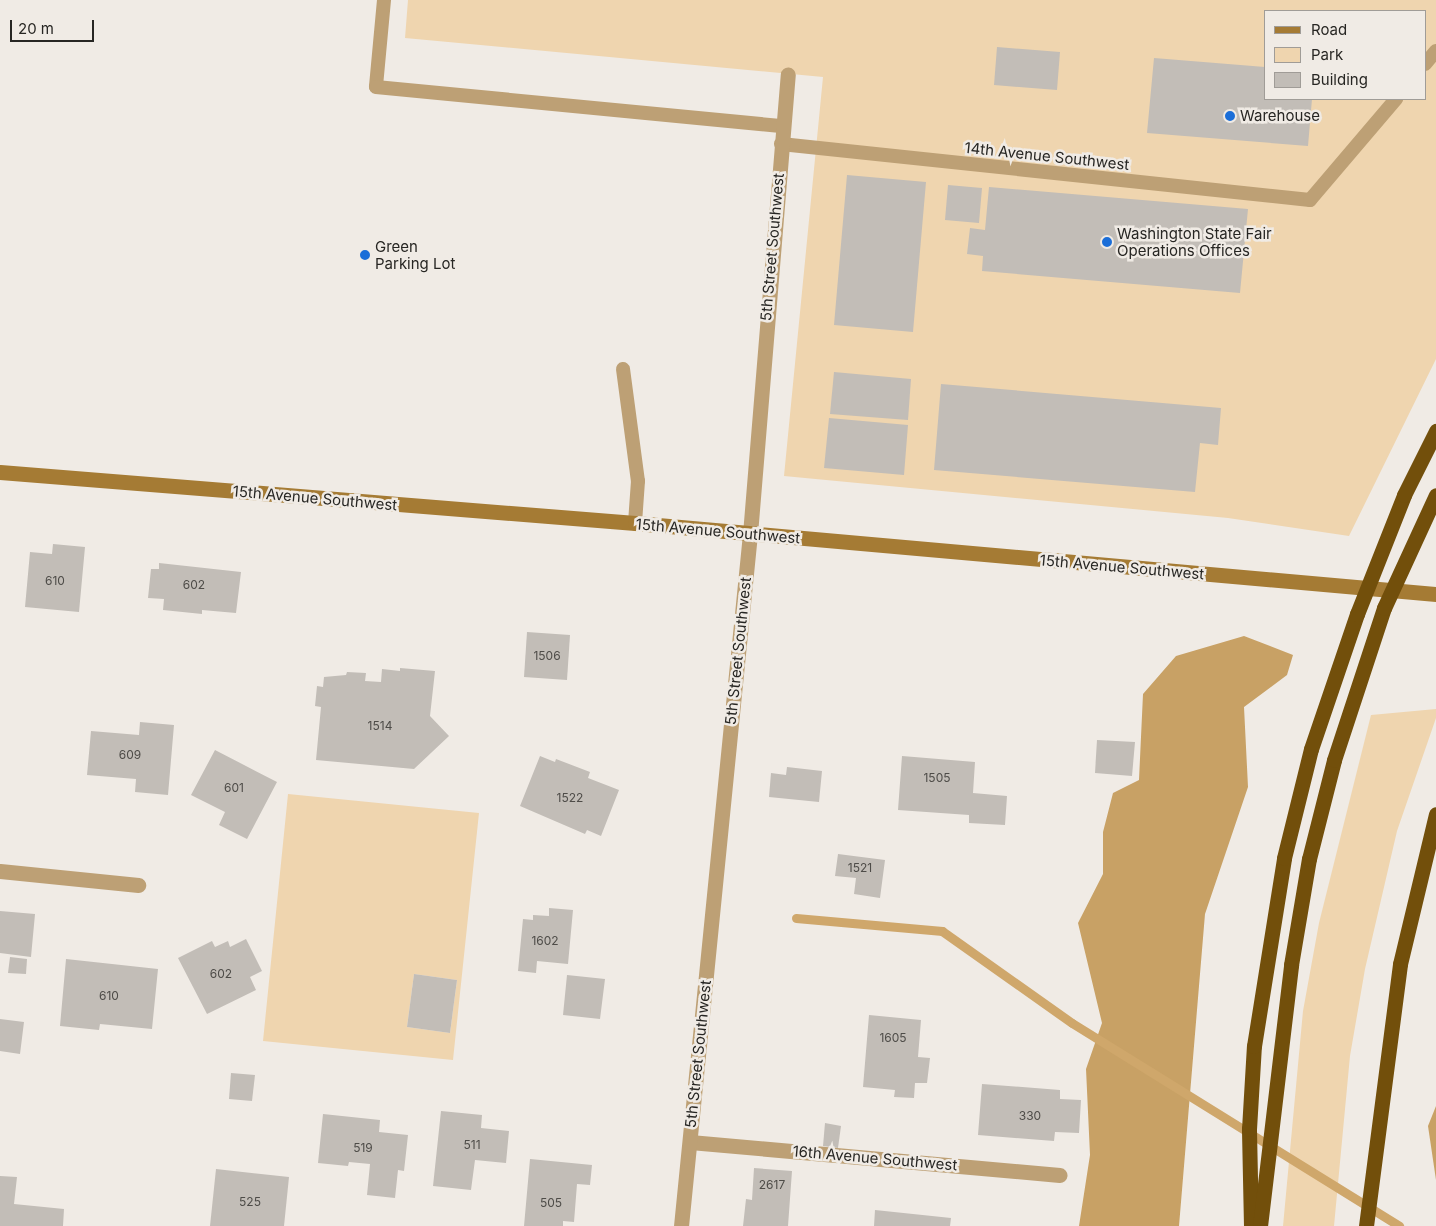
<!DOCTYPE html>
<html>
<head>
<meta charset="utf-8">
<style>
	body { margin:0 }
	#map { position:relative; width:1436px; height:1226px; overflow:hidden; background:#f0ebe5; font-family:Inter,sans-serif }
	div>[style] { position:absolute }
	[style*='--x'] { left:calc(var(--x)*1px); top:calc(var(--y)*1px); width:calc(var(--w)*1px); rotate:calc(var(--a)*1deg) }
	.green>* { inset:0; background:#efd5af }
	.forest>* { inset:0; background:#c8a165 }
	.stream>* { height:9px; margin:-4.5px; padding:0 4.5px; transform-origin:4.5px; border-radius:4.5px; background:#cfa76b }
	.building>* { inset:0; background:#c2bdb7 }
	.lane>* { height:14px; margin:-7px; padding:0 7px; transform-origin:7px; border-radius:7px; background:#bda075 }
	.street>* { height:15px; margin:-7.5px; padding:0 7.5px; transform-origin:7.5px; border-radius:7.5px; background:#bda075 }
	.secondary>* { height:15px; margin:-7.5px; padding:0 7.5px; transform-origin:7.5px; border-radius:7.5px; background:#a57b34 }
	.highway>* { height:15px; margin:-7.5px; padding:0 7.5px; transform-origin:7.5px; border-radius:7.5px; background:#724f0b }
	.highway-bridge>* { height:15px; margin:-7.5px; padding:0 7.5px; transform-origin:7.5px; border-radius:7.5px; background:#724f0b }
	.dots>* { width:14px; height:14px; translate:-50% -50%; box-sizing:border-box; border:2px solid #f0ebe5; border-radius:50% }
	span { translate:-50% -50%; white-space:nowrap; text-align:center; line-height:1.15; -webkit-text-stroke:5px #f0ebe5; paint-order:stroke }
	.number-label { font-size:12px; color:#4e4c48 }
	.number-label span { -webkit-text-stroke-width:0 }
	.poi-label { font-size:15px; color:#272623 }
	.left { translate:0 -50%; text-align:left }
	.street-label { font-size:15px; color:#272623 }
	.legend { position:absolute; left:1264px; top:10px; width:162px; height:90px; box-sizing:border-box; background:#f0ebe5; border:1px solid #a09c97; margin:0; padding:6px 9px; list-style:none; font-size:15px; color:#272623 }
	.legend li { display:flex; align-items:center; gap:10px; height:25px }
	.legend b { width:25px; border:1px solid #a09c97 }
	.scale { position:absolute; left:10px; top:20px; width:84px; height:22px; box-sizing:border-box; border:2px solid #272623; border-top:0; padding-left:6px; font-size:15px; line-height:18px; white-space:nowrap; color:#272623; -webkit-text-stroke:4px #f0ebe5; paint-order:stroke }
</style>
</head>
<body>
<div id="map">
	<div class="green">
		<i style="clip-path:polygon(evenodd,408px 0,1436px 0,1436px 359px,1349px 536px,1228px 518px,784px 476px,823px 77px,405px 38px,408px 0,1265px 11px,1425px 11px,1425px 99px,1265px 99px,1265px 11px)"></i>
		<i style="clip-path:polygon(1436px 709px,1436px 718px,1397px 831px,1365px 969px,1350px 1056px,1334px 1226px,1283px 1226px,1303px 1011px,1319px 923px,1371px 715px)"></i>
		<i style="clip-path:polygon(evenodd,288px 794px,479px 813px,453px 1060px,263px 1041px,288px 794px,414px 974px,457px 980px,450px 1033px,407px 1027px,414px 974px)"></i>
	</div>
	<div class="forest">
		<i style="clip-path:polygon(1244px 636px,1293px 655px,1287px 675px,1244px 707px,1248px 787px,1205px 914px,1179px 1226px,1079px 1226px,1090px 1155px,1086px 1069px,1102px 1023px,1078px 923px,1103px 874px,1103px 832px,1113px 793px,1139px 780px,1143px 694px,1176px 656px)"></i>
		<i style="clip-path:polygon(1436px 1106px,1436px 1180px,1428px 1126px)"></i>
	</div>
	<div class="stream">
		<i style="--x:796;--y:918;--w:147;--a:5.1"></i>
		<i style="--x:942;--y:931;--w:159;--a:35.3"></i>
		<i style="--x:1072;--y:1023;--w:385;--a:31.8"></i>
	</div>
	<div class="building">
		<i style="clip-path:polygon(997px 47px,1060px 52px,1057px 90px,994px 85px)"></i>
		<i style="clip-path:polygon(1154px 58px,1265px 67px,1265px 99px,1312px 99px,1308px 146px,1147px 133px)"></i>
		<i style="clip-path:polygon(847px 175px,926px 182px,913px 332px,834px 325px)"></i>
		<i style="clip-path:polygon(948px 185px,982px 188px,979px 223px,945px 220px)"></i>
		<i style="clip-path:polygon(989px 187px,1248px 209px,1240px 293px,982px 271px,983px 256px,967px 254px,970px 228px,985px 230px)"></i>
		<i style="clip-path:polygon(834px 372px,911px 379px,908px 420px,830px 414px)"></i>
		<i style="clip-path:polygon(941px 384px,1221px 408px,1218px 445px,1200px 443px,1195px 492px,934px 470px)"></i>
		<i style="clip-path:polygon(829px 418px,908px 425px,904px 475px,824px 468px)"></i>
		<i style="clip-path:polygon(53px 544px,85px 547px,79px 612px,25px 607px,30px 552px,52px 554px)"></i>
		<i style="clip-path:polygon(159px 563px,241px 572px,236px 613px,202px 610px,202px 614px,163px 610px,164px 599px,148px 598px,151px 569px,159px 569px)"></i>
		<i style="clip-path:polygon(527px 632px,570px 635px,567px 680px,524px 677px)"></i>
		<i style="clip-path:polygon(400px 668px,435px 671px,430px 716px,449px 736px,414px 769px,316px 760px,321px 707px,315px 706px,317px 686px,323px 687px,324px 677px,346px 675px,347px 672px,366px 673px,365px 681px,381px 682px,382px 669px,400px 671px)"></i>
		<i style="clip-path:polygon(140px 722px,174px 725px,168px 795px,135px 792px,136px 779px,87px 775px,91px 731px,139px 735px)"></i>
		<i style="clip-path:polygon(1097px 740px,1135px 742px,1132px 776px,1095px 773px)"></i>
		<i style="clip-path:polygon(215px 750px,277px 782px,247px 839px,219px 825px,225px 812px,191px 795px)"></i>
		<i style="clip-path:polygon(540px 756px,555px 762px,556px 759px,590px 772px,588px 778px,619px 790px,601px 836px,587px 830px,585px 834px,520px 806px)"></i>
		<i style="clip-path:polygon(902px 756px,975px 762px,973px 793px,1007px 796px,1005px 825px,969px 823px,969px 815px,898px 810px)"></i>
		<i style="clip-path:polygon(787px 767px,822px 771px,819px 802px,769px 797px,771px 773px,786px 775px)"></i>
		<i style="clip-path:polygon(838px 854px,885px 860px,880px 898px,854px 894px,856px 878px,835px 876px)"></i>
		<i style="clip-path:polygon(549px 908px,573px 910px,568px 964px,537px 961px,536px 973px,518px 971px,523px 919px,533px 920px,533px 915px,549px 916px)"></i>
		<i style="clip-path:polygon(0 911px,35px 914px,31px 957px,0 953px)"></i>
		<i style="clip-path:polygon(246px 939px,262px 971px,250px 977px,256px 990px,207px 1014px,178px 958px,212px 941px,215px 947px,228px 941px,230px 947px)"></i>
		<i style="clip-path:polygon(10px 957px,27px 959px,26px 974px,8px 973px)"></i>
		<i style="clip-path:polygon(66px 959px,158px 969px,152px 1029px,100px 1024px,99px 1030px,60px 1026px)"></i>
		<i style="clip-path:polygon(414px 974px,457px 980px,450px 1033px,407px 1027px)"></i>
		<i style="clip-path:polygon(567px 975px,605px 979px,600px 1019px,563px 1015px)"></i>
		<i style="clip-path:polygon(869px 1015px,921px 1020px,918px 1057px,930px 1058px,927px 1083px,915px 1083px,914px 1098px,894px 1097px,895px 1090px,863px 1087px)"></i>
		<i style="clip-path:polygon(0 1019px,24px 1022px,20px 1054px,0 1051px)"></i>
		<i style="clip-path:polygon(231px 1073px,255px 1075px,252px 1101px,229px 1099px)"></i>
		<i style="clip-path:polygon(982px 1084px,1060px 1090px,1060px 1099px,1081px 1100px,1079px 1133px,1055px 1132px,1054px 1141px,978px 1135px)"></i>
		<i style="clip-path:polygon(441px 1111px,482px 1115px,481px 1128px,509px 1131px,506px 1163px,475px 1160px,471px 1190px,433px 1186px)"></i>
		<i style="clip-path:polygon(323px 1114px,380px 1120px,379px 1132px,408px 1135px,404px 1171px,398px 1170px,395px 1198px,367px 1195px,370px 1164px,349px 1162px,348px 1166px,318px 1163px)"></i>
		<i style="clip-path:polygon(825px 1123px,841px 1126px,838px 1148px,823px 1146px)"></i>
		<i style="clip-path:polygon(530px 1159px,592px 1165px,590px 1185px,577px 1184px,574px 1222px,563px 1221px,563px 1226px,524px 1226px)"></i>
		<i style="clip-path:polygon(754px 1168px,792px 1171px,788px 1226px,743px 1226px,746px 1199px,752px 1200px)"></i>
		<i style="clip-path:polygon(216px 1169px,289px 1177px,284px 1226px,210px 1226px)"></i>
		<i style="clip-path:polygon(0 1176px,17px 1177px,14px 1204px,64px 1209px,63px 1226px,0 1226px)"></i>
		<i style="clip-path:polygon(875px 1210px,951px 1218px,950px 1226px,874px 1226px)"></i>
	</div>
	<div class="lane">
		<i style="--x:384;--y:0;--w:87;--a:95.3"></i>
		<i style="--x:376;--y:87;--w:409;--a:5.5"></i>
		<i style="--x:1425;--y:64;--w:17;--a:-50"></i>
		<i style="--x:781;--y:144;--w:532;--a:6.04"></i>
		<i style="--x:1310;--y:200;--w:133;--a:-49.6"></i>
		<i style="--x:623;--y:369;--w:113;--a:82.4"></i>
		<i style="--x:638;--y:481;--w:42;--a:94.1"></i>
	</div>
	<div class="street">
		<i style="--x:0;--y:871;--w:139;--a:5.8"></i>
		<i style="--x:690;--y:1142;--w:371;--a:5.1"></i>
		<i style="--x:681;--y:1226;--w:695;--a:-84.31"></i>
		<i style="--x:750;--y:534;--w:461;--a:-85.3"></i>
	</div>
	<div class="secondary">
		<i style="--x:0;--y:472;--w:637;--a:4.59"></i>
		<i style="--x:635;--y:523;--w:804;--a:5.07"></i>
	</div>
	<div class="highway">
		<i style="--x:1251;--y:1226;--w:97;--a:-91.2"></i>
		<i style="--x:1249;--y:1129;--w:83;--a:-86.6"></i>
		<i style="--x:1254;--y:1046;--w:190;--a:-80.9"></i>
		<i style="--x:1284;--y:858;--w:112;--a:-76.1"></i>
		<i style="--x:1260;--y:1226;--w:263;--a:-83.2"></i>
		<i style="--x:1291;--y:965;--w:108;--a:-80.4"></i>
		<i style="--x:1309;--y:859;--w:102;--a:-75.8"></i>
		<i style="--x:1366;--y:1226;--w:264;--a:-82.6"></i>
		<i style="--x:1400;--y:964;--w:154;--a:-76.5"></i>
	</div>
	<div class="highway-bridge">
		<i style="--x:1311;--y:749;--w:143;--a:-71.2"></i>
		<i style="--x:1357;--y:614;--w:128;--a:-68.4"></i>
		<i style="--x:1404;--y:495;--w:72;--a:-63.4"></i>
		<i style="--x:1334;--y:760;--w:160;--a:-71.8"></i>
		<i style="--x:1384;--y:608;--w:124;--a:-65.3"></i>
	</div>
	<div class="dots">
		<i style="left:1230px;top:116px;background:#1b6ed8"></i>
		<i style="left:1107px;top:242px;background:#1b6ed8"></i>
		<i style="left:365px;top:255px;background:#1b6ed8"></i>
	</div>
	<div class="number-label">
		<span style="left:55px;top:581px">610</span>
		<span style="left:194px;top:585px">602</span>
		<span style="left:547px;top:656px">1506</span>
		<span style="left:380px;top:726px">1514</span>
		<span style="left:130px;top:755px">609</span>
		<span style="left:937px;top:778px">1505</span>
		<span style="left:234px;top:788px">601</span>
		<span style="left:570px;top:798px">1522</span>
		<span style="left:860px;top:868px">1521</span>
		<span style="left:545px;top:941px">1602</span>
		<span style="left:221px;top:974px">602</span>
		<span style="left:109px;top:996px">610</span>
		<span style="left:893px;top:1038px">1605</span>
		<span style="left:1030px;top:1116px">330</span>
		<span style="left:472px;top:1145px">511</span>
		<span style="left:363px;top:1148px">519</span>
		<span style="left:772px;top:1185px">2617</span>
		<span style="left:250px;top:1202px">525</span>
		<span style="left:551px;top:1203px">505</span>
	</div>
	<div class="poi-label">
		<span class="left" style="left:1240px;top:116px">Warehouse</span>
		<span class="left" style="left:1117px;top:242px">Washington State Fair<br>Operations Offices</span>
		<span class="left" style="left:375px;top:255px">Green<br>Parking Lot</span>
	</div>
	<div class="street-label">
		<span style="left:1047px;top:156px;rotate:6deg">14th Avenue Southwest</span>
		<span style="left:772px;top:247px;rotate:-85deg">5th Street Southwest</span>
		<span style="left:315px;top:498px;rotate:5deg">15th Avenue Southwest</span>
		<span style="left:718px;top:531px;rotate:5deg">15th Avenue Southwest</span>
		<span style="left:1122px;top:567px;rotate:5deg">15th Avenue Southwest</span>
		<span style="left:738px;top:651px;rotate:-84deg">5th Street Southwest</span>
		<span style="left:698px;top:1054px;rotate:-84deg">5th Street Southwest</span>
		<span style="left:875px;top:1158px;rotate:5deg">16th Avenue Southwest</span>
	</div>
	<ul class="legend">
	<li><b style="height:6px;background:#a57b34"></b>Road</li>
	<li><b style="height:14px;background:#efd5af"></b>Park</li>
	<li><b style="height:14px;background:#c2bdb7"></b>Building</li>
	</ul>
	<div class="scale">20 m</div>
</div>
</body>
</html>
